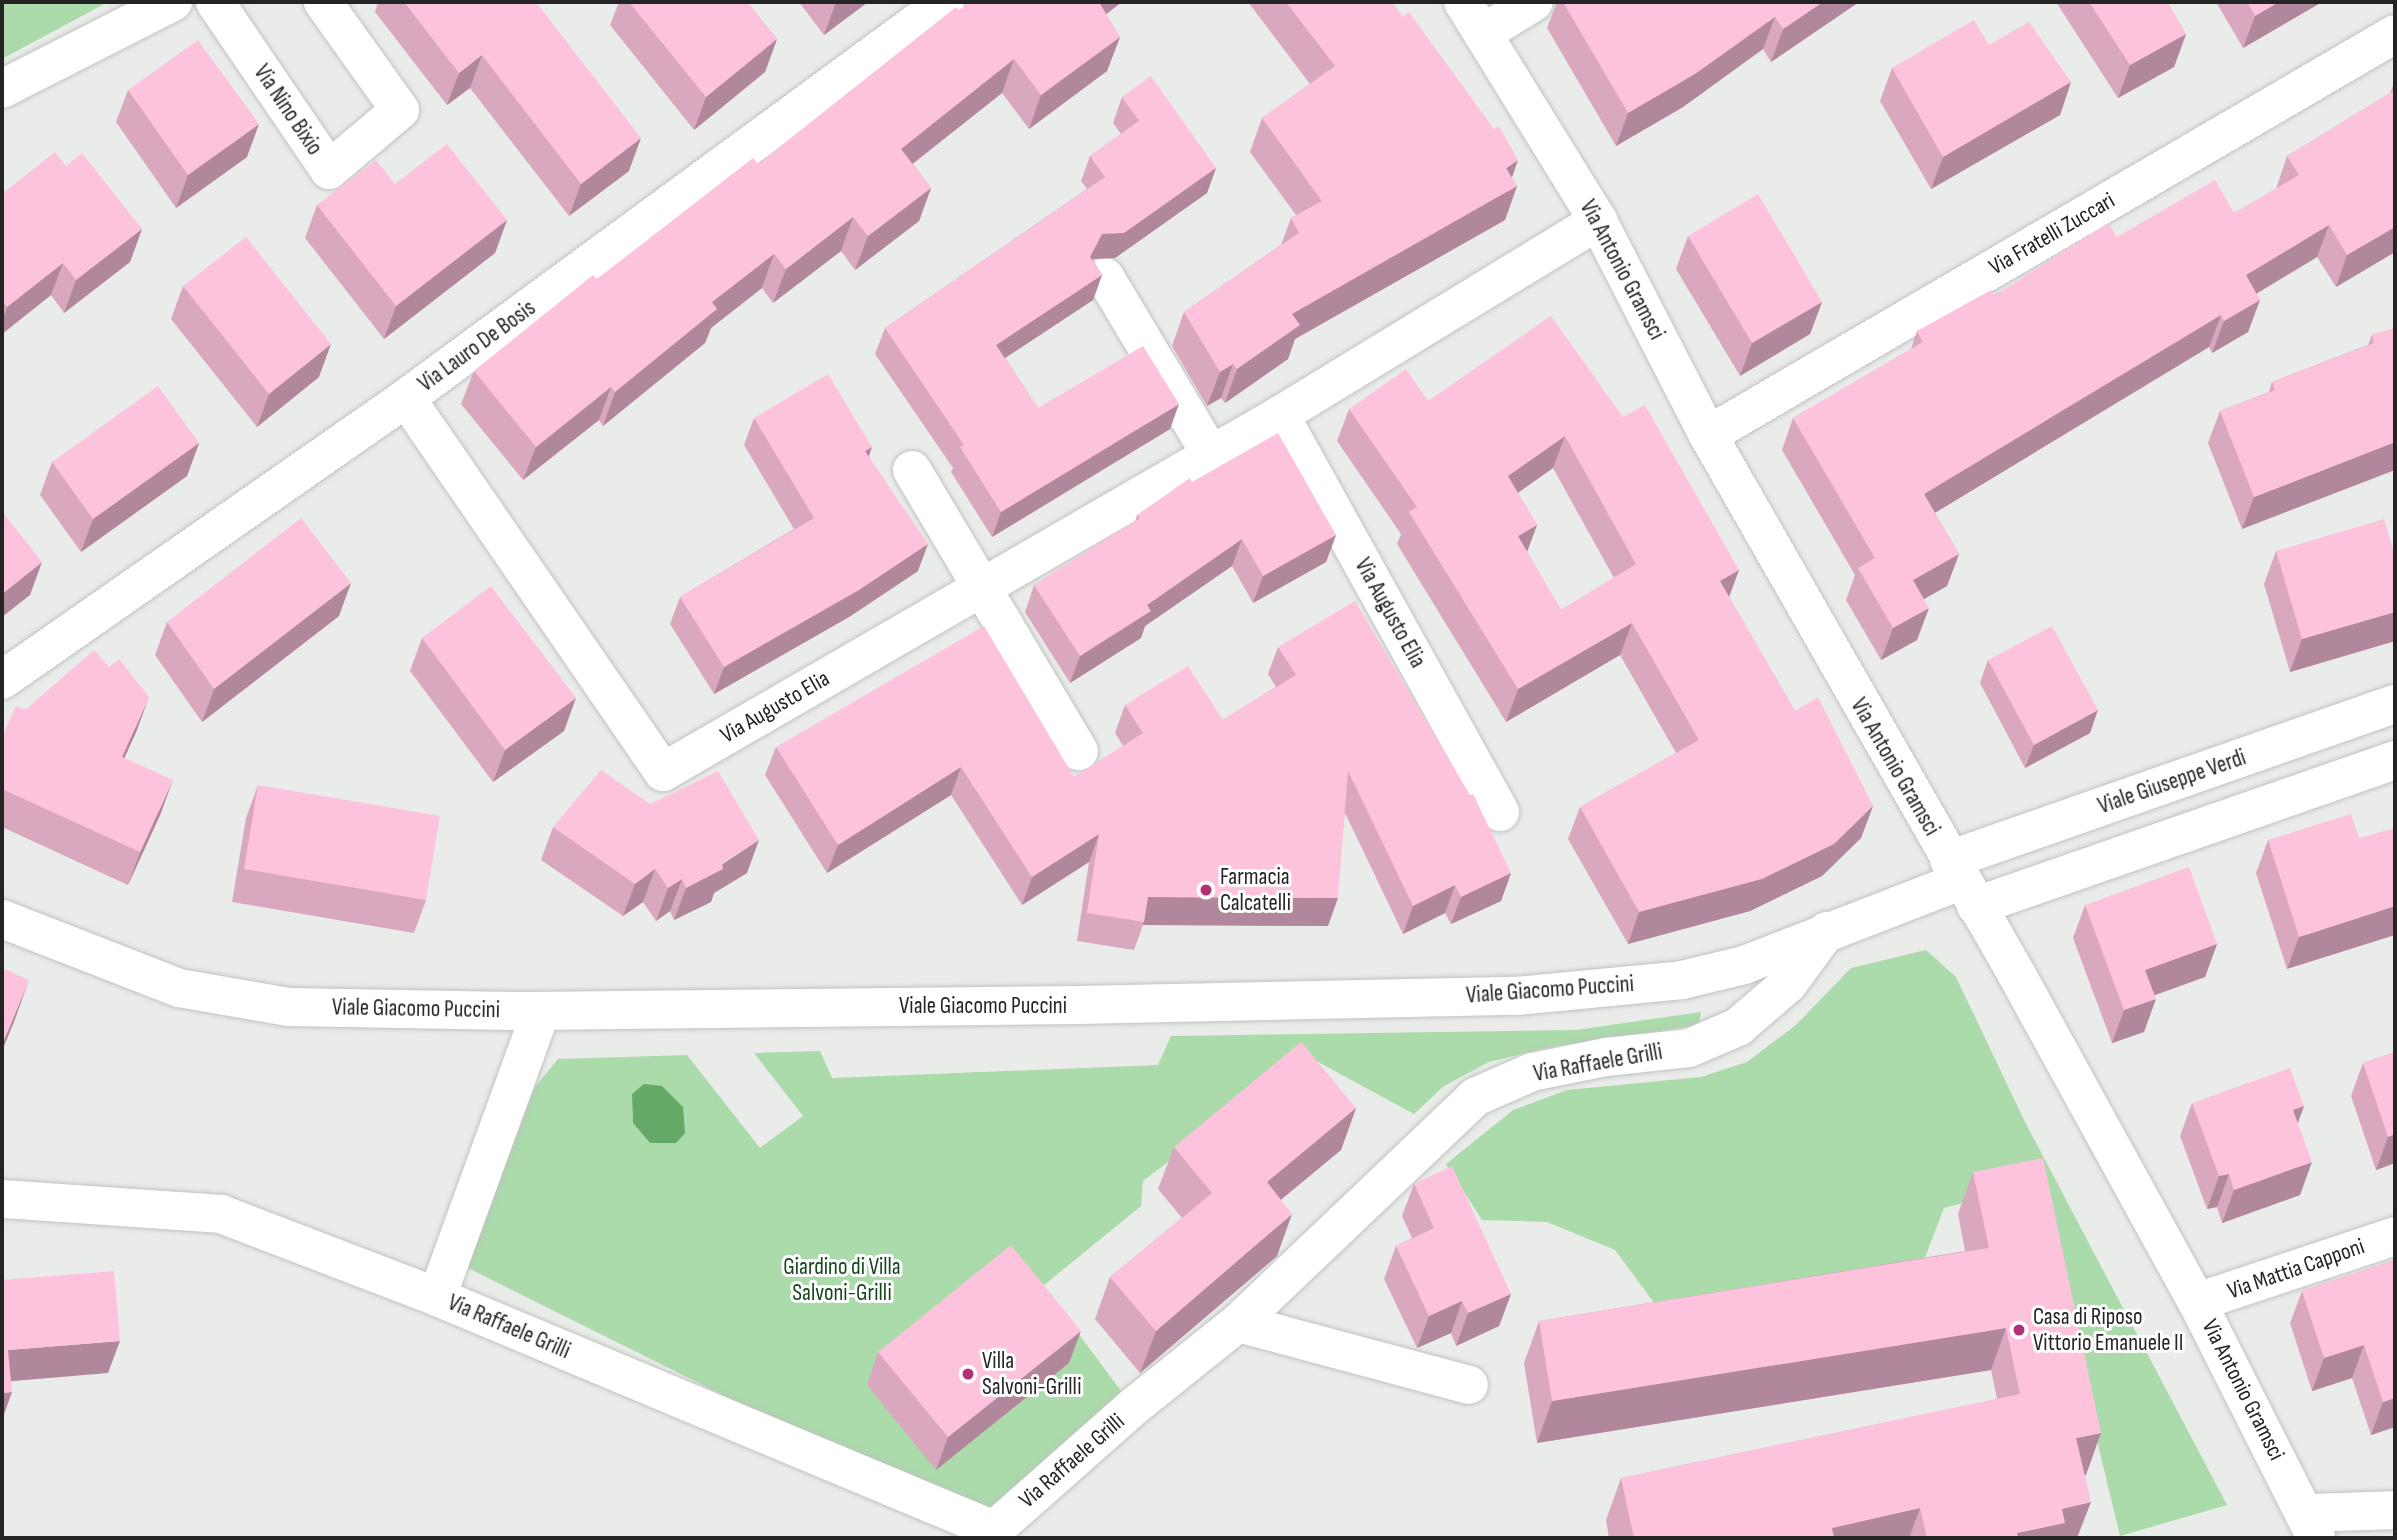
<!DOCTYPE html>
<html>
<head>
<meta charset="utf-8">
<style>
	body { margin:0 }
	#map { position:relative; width:2397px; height:1540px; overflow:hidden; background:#eaecea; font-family:"Sofia Sans Condensed",sans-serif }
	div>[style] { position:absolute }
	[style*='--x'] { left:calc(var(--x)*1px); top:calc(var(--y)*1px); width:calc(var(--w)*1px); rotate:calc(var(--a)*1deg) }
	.green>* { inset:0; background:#abdaab }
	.water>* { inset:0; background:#63aa66 }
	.roads { filter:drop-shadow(0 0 2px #c0c3c0) drop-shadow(0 0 2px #c0c3c0) }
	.street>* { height:38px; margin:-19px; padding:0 19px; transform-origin:19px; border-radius:19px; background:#fff }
	.secondary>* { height:38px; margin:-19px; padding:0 19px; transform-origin:19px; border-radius:19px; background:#fff }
	.wall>* { inset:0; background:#daa8be }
	.shaded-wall>* { inset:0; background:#b1889b }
	.building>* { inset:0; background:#fdc3dd }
	.dots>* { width:19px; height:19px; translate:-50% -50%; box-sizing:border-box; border:4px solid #fff; border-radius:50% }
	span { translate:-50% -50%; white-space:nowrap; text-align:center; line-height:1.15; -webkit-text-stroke:6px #fff; paint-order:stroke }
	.street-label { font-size:23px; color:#232423 }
	.poi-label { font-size:23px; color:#232423 }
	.left { translate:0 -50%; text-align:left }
	.park-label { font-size:23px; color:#134619 }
	.frame { position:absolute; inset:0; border:4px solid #232423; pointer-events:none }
</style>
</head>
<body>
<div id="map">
	<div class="green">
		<i style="clip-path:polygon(2px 2px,108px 2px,2px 59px)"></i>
		<i style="clip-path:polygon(1926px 950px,1956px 977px,2026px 1124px,2227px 1505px,2120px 1536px,2035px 1184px,1944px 1208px,1924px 1260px,1658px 1308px,1615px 1250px,1547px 1222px,1482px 1220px,1446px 1164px,1513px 1110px,1567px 1090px,1701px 1077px,1747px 1062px,1796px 1025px,1851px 968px)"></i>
		<i style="clip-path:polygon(evenodd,1701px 1012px,1699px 1025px,1551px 1047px,1489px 1062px,1444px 1086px,1414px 1114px,1307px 1056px,1143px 1181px,1141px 1206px,1043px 1286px,1133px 1407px,994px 1530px,466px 1267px,535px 1087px,558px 1059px,687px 1055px,760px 1148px,803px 1116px,754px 1053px,820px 1051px,832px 1078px,1158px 1065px,1171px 1036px,1576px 1030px,1701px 1012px,632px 1094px,676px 1143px,650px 1143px,633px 1123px,632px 1094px)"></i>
	</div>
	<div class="water">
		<i style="clip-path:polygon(644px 1084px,662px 1086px,683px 1107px,685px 1133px,676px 1143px,650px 1143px,633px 1123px,632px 1094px)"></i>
	</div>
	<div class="roads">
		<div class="street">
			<i style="--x:215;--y:2;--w:203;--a:55.8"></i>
			<i style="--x:329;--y:170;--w:93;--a:-40.2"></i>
			<i style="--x:400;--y:110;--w:133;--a:-125.5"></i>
			<i style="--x:1485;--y:32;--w:57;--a:-31.5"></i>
			<i style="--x:2;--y:89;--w:192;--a:-27"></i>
			<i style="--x:1105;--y:277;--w:207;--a:59.2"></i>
			<i style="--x:406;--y:398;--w:454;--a:55.5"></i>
			<i style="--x:663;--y:772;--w:713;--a:-30.05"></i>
			<i style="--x:1280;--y:415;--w:373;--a:-31.4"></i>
			<i style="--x:1280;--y:415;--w:454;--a:61"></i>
			<i style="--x:1708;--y:435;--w:795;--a:-30.27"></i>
			<i style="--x:912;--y:470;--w:327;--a:59.3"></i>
			<i style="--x:2;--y:680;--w:493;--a:-34.9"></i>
			<i style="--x:406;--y:398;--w:669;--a:-36.3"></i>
			<i style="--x:2;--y:1199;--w:220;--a:3.9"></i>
			<i style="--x:221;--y:1214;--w:231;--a:21"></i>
			<i style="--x:437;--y:1297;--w:604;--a:22.7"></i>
			<i style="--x:994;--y:1530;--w:186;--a:-41.5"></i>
			<i style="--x:1133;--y:1407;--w:134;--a:-38.7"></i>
			<i style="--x:1238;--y:1323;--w:327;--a:-43.6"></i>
			<i style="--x:1475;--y:1097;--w:62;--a:-23.7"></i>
			<i style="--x:1532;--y:1072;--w:76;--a:-11.5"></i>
			<i style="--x:1606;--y:1057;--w:83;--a:-6.2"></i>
			<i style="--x:1689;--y:1048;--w:53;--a:-23.2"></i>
			<i style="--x:1738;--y:1027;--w:66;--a:-40.7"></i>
			<i style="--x:1788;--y:984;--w:66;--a:-53.7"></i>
			<i style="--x:437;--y:1297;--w:304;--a:-70"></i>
			<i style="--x:2197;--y:1302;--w:209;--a:-18.4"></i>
			<i style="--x:1238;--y:1323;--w:239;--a:15"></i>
			<i style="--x:2306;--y:1513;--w:89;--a:-1.9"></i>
		</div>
		<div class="secondary">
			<i style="--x:1463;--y:2;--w:257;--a:58.3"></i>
			<i style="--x:1598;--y:221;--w:241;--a:62.8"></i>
			<i style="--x:1708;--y:435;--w:622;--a:60.22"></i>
			<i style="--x:2017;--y:975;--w:373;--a:61.2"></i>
			<i style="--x:2197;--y:1302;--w:264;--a:63.2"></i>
			<i style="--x:1949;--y:860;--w:472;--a:-19.3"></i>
			<i style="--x:1976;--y:906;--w:444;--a:-19.2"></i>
			<i style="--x:2;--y:919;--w:190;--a:21.3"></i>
			<i style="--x:179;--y:988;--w:111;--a:9.9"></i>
			<i style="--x:288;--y:1007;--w:240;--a:1"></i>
			<i style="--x:528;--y:1011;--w:550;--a:-0.63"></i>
			<i style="--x:1078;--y:1005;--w:439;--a:-1.2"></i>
			<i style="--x:1517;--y:996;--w:166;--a:-5.5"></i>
			<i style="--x:1682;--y:980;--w:64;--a:-13.6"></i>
			<i style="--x:1744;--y:965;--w:233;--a:-21.2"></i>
		</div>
	</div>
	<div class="wall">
		<i style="clip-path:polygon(378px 2px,536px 2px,629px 171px,569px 216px,470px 88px,447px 105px,375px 12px)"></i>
		<i style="clip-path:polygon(619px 2px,747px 2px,777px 39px,765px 72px,694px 130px,610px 25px)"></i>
		<i style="clip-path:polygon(799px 2px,868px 2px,824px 35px)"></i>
		<i style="clip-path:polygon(970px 2px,1122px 2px,1106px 14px,1120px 37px,1107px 71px,1029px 129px,1002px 93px,913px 164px,931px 188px,919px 221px,855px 270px,841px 251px,773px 303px,762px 288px,711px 328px,705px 343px,603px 426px,599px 420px,523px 480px,461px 404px,474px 371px,597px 279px,758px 164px)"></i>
		<i style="clip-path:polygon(1248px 2px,1392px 2px,1517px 186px,1505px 220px,1295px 339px,1288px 359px,1225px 403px,1221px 398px,1207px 406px,1172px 346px,1184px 312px,1281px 245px,1291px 218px,1296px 215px,1250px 152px,1262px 118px,1310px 84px)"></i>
		<i style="clip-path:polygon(1557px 2px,1859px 2px,1771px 62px,1763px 49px,1683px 107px,1616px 146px,1547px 28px)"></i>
		<i style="clip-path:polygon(2056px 2px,2167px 2px,2186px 34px,2174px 67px,2118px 98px)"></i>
		<i style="clip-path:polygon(2216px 2px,2322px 2px,2243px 48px)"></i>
		<i style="clip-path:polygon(1892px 68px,2071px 82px,2060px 115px,1931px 189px,1880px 101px)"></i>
		<i style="clip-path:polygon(2395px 81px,2395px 252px,2336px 287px,2317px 257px,2256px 294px,2260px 300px,2248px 332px,2212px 353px,2209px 347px,1935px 513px,1959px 554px,1947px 586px,1924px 599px,1917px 640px,1881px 660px,1846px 600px,1855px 575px,1782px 450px,1793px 418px,1911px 349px,1917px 331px,2117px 237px,2234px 213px,2276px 189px,2287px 156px,2390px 93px)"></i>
		<i style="clip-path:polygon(128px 90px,247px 157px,176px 208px,116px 122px)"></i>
		<i style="clip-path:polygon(1122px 97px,1216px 168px,1207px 193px,1115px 258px,1093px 259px,1093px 260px,1102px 275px,1093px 300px,1005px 358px,1038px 408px,1170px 429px,992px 537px,951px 472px,953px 468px,875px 354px,885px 328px,1087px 189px,1081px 181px,1090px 156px,1121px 134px,1113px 123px)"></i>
		<i style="clip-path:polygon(66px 166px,142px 229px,130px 262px,64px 313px,51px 295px,2px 334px,2px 194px)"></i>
		<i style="clip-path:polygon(395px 184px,507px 220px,495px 253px,384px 339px,305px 238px,317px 205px)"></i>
		<i style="clip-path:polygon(1688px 236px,1822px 302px,1810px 334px,1740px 376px,1676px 269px)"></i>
		<i style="clip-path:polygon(183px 286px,319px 377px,257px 427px,171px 319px)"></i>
		<i style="clip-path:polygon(2395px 328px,2242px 529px,2208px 443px,2220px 411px,2269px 392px,2272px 382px,2368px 345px,2372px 335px)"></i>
		<i style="clip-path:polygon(evenodd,1428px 401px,1623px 417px,1739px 570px,1729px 597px,1795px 711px,1873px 806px,1861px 838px,1822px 876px,1750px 911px,1628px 944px,1568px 839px,1580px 807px,1676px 753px,1620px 655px,1506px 722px,1397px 544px,1401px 534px,1337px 441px,1349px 409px,1428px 401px,1553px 468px,1614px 578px,1561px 610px,1527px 552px,1537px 525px,1518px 493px,1553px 468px)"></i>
		<i style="clip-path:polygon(754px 418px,872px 447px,869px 456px,918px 571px,849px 617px,714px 694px,670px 624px,680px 597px,794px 529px,744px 445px)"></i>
		<i style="clip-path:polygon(199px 443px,187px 476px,81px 552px,40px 495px,52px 462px)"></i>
		<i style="clip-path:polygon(1137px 515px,1336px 535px,1326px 562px,1253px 603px,1232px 566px,1145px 626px,1141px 638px,1070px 683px,1025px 612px,1034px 585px,1135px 522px)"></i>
		<i style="clip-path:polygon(2276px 551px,2395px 555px,2395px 641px,2290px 672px,2264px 584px)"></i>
		<i style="clip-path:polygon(339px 616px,202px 722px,155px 655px,167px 622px)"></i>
		<i style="clip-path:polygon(422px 638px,564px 731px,493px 782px,410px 671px)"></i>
		<i style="clip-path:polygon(1278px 647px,1511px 873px,1501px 901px,1451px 924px,1445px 913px,1403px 934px,1345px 813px,1328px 926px,1143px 925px,1134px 950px,1077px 941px,1089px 862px,1022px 905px,951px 795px,827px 873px,765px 775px,776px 747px,1074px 777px,1123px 746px,1115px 733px,1125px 705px,1223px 720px,1276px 687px,1268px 674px)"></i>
		<i style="clip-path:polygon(1988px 660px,2090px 733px,2025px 768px,1980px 683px)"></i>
		<i style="clip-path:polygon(25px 710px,137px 730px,124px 758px,161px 813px,128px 885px,2px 827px,2px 737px)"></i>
		<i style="clip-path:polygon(258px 785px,426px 900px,414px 933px,232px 902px,246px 818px)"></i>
		<i style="clip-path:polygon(553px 827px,747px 873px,714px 893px,711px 902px,674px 920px,670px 911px,656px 921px,643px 902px,623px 916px,541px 860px)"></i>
		<i style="clip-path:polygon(2359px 838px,2287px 969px,2256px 873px,2268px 840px)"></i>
		<i style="clip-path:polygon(2085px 905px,2217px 944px,2205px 977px,2154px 995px,2144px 1032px,2112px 1043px,2073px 938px)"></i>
		<i style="clip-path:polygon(2395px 1052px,2395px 1163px,2376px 1170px,2351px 1096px,2363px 1063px)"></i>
		<i style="clip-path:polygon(2192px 1103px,2304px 1106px,2298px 1122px,2300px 1195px,2222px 1223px,2217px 1207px,2207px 1209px,2180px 1136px)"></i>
		<i style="clip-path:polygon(1356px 1108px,1341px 1150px,1281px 1200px,1277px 1256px,1140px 1373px,1095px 1319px,1110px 1277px,1182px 1218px,1158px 1189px,1174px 1147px)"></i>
		<i style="clip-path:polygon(1973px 1172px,2086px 1475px,2085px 1475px,2077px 1538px,1609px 1538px,1606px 1520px,1621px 1478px,1997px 1399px,1991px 1370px,1537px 1443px,1524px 1363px,1539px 1321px,1965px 1251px,1958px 1214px)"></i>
		<i style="clip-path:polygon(1414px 1184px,1511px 1294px,1499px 1326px,1456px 1346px,1451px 1333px,1417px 1348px,1384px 1279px,1396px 1246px,1412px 1238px,1402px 1216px)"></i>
		<i style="clip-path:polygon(2395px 1260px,2395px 1427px,2371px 1435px,2352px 1378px,2312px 1391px,2290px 1323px,2302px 1291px)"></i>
		<i style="clip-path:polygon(878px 1352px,1069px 1363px,936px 1470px,867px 1385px)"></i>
	</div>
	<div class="shaded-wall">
		<i style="clip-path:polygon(836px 2px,868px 2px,824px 35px)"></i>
		<i style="clip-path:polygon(1094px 2px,1122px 2px,1084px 31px)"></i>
		<i style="clip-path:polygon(1823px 2px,1859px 2px,1771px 62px,1783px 29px)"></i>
		<i style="clip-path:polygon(2279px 2px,2322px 2px,2243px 48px,2255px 16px)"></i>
		<i style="clip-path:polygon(1775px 17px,1763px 49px,1683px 107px,1616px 146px,1628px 113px)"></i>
		<i style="clip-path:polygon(2186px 34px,2174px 67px,2118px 98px,2130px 65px)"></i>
		<i style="clip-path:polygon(1120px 37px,1107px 71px,1029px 129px,1041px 95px)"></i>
		<i style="clip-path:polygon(777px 39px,765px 72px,694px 130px,706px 97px)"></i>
		<i style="clip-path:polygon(482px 55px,470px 88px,447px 105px,459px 73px)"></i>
		<i style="clip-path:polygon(1014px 59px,1002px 93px,889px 182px,901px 149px)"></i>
		<i style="clip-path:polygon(2071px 82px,2060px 115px,1931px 189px,1943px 157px)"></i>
		<i style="clip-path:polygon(259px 124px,247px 157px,176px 208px,188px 175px)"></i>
		<i style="clip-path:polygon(641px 138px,629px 171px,569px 216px,581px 184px)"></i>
		<i style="clip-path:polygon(1518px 160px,1507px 192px,1517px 186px,1505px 220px,1295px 339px,1288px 359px,1225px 403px,1237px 369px,1292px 314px)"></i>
		<i style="clip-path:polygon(1216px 168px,1207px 193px,1115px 258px,1093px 259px,1081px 282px,1090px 257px,1102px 234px)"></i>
		<i style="clip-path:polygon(931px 188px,919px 221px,855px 270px,868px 236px)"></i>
		<i style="clip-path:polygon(853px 217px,841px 251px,773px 303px,786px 269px)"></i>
		<i style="clip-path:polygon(507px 220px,495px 253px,384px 339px,396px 306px)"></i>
		<i style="clip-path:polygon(2329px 225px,2317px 257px,2234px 307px,2246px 275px)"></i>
		<i style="clip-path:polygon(2395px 227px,2395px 252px,2336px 287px,2347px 255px)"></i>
		<i style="clip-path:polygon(142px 229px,130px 262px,64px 313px,76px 280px)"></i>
		<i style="clip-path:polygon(774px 254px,762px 288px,711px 328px,705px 343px,603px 426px,615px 392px,712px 302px)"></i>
		<i style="clip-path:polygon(63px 263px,51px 295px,2px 334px,2px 321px,7px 307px)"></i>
		<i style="clip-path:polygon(1102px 275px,1093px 300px,987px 370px,996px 345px)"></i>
		<i style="clip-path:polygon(2260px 300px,2248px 332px,2212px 353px,2224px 321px)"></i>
		<i style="clip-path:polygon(1822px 302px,1810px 334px,1740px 376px,1752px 343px)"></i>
		<i style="clip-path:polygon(2221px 315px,2209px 347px,1913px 526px,1924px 494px)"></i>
		<i style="clip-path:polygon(331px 344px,319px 377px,257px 427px,269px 394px)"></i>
		<i style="clip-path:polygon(1233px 364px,1221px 398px,1207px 406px,1220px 372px)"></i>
		<i style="clip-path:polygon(611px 387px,599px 420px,523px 480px,536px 447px)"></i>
		<i style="clip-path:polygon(1179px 404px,1170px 429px,992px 537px,1001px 512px)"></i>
		<i style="clip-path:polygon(1565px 436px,1553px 468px,1496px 508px,1508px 476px)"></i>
		<i style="clip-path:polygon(2395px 442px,2395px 470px,2242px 529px,2254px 497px)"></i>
		<i style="clip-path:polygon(199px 443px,187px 476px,81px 552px,93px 519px)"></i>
		<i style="clip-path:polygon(872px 447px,862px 474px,865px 451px)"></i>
		<i style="clip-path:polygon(1537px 525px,1525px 557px,1518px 536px)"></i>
		<i style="clip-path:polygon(1336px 535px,1326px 562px,1253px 603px,1263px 576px)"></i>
		<i style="clip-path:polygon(1242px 539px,1232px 566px,1145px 626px,1141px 638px,1070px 683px,1080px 656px,1147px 605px)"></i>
		<i style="clip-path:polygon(928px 544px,918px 571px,849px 617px,714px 694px,724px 667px)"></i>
		<i style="clip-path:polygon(1959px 554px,1947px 586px,1901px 612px,1913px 580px)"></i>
		<i style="clip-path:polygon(42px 562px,30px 595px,2px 617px,2px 594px)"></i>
		<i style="clip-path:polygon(1739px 570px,1727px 602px,1720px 581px)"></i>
		<i style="clip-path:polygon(351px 583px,339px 616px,202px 722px,214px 689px)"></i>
		<i style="clip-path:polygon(1929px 608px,1917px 640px,1881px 660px,1893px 628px)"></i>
		<i style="clip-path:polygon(2395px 612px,2395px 641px,2290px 672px,2302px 639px)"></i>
		<i style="clip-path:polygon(1632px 623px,1620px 655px,1506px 722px,1518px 689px)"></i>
		<i style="clip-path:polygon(149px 697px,137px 730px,110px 790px,122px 757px)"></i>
		<i style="clip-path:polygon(576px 698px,564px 731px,493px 782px,505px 750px)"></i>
		<i style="clip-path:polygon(2098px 710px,2090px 733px,2025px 768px,2034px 745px)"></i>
		<i style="clip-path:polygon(961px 767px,951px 795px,827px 873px,838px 845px)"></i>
		<i style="clip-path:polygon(173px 780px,161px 813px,128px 885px,140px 852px)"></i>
		<i style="clip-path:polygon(1873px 806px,1861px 838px,1822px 876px,1750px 911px,1628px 944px,1639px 912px)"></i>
		<i style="clip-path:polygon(1099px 834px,1089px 862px,1022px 905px,1032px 877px)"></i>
		<i style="clip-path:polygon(759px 840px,747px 873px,714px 893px,711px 902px,674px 920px,686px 888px)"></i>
		<i style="clip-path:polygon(655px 869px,643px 902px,623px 916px,635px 884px)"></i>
		<i style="clip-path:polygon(1511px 873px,1501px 901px,1451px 924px,1461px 897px)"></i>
		<i style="clip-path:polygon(682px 879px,670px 911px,656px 921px,668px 888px)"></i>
		<i style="clip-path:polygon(1455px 885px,1445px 913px,1403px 934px,1413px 906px)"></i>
		<i style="clip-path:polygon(1148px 897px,1338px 898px,1328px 926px,1143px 925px)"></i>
		<i style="clip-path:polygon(2395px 906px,2395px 935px,2287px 969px,2299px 937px)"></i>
		<i style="clip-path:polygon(2217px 944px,2205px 977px,2133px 1003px,2145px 970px)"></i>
		<i style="clip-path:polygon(29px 980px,14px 1022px,2px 1051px,2px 1045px)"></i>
		<i style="clip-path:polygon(2156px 999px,2144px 1032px,2112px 1043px,2124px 1010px)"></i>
		<i style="clip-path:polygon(2304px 1106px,2292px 1139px,2293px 1110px)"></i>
		<i style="clip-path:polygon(1356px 1108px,1341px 1150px,1251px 1224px,1267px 1182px)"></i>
		<i style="clip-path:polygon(2395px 1134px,2395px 1163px,2376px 1170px,2388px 1137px)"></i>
		<i style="clip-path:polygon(2312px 1162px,2300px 1195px,2222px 1223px,2234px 1190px)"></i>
		<i style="clip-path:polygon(2229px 1174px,2217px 1207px,2207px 1209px,2219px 1176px)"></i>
		<i style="clip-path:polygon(1292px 1214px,1277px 1256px,1140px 1373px,1156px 1331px)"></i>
		<i style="clip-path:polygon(1511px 1294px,1499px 1326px,1456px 1346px,1468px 1313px)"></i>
		<i style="clip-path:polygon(1462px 1301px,1451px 1333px,1417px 1348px,1429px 1316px)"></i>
		<i style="clip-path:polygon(2006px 1328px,1991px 1370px,1537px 1443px,1552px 1401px)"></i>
		<i style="clip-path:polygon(1081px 1331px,1069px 1363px,936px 1470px,948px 1437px)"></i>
		<i style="clip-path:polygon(120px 1341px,108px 1373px,2px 1382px,8px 1350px)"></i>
		<i style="clip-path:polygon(2364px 1345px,2352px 1378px,2312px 1391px,2324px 1358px)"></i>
		<i style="clip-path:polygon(12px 1392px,2px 1420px,2px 1393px)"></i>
		<i style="clip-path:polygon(2395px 1398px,2395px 1427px,2371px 1435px,2383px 1402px)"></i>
		<i style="clip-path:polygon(2101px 1433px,2086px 1475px,2061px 1480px,2076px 1438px)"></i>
		<i style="clip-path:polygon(2091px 1502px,2077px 1538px,2015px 1538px,2017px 1533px,2062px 1509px)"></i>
		<i style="clip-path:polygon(1920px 1508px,1909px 1538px,1828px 1538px,1832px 1528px)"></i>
	</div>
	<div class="building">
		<i style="clip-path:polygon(404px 2px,536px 2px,641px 138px,581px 184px,482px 55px,459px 73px)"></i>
		<i style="clip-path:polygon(629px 2px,747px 2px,777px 39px,706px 97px)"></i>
		<i style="clip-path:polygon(970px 2px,1099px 2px,1120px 37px,1041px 95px,1014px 59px,901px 149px,931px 188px,868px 236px,853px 217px,786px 269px,774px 254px,712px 302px,717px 309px,615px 392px,611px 387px,536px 447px,474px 371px,593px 275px,597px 279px,753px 158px,758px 164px,956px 7px,959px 10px)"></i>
		<i style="clip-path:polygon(1286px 2px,1392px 2px,1403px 17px,1409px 12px,1494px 129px,1499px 126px,1518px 160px,1506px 168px,1517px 186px,1292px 314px,1300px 325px,1237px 369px,1233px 364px,1220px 372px,1184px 312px,1299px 233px,1291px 218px,1322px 201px,1262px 118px,1335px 66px)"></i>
		<i style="clip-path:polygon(1563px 2px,1823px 2px,1783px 29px,1775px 17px,1695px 74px,1628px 113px)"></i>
		<i style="clip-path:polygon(2089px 2px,2167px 2px,2186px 34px,2130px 65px)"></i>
		<i style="clip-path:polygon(2247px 2px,2279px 2px,2255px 16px)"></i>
		<i style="clip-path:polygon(1974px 20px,1989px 45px,2029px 22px,2071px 82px,1943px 157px,1892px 68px)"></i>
		<i style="clip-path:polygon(198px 40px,259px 124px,188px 175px,128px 90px)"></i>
		<i style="clip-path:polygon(1151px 76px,1216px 168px,1124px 233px,1102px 234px,1090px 257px,1102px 275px,996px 345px,1038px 408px,1143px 346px,1179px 404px,1001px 512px,960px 447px,964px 445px,885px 328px,1105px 177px,1090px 156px,1139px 121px,1122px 97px)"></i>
		<i style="clip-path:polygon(2395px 90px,2395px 227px,2347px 255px,2329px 225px,2246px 275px,2260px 300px,2224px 321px,2221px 315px,1924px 494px,1959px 554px,1913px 580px,1929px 608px,1893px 628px,1858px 568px,1875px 558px,1793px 418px,1923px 342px,1917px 331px,1991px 290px,1994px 296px,2108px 223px,2117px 237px,2215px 180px,2234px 213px,2299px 175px,2287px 156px)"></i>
		<i style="clip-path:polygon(447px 144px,507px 220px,396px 306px,317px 205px,376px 160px,395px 184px)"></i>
		<i style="clip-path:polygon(55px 152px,66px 166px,82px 153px,142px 229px,76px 280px,63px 263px,7px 307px,2px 300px,2px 194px)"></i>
		<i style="clip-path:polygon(1758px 194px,1822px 302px,1752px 343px,1688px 236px)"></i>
		<i style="clip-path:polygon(246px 237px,331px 344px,269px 394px,183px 286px)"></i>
		<i style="clip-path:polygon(evenodd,1551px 316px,1623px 417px,1645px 405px,1739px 570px,1720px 581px,1795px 711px,1818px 697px,1873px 806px,1834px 844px,1762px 879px,1639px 912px,1580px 807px,1699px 740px,1632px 623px,1518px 689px,1409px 512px,1417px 507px,1349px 409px,1406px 369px,1428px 401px,1551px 316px,1565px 436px,1636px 564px,1561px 610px,1518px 536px,1537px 525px,1508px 476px,1565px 436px)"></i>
		<i style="clip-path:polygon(2395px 328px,2395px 442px,2254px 497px,2220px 411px,2275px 390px,2272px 382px,2374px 343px,2372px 335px)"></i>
		<i style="clip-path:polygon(828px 374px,872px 447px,865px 451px,928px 544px,859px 590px,724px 667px,680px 597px,814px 518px,754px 418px)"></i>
		<i style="clip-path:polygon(158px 386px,199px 443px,93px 519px,52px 462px)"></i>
		<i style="clip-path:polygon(1278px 433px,1336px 535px,1263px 576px,1242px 539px,1147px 605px,1151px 611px,1080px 656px,1034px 585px,1140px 518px,1137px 515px,1190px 478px,1192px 482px)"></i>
		<i style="clip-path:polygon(2px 511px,42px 562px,2px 594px)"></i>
		<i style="clip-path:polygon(301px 518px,351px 583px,214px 689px,167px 622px)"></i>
		<i style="clip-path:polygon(2384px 519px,2395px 555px,2395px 612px,2302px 639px,2276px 551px)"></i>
		<i style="clip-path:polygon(491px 586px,576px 698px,505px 750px,422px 638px)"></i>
		<i style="clip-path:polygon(1355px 601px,1470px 795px,1473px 794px,1511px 873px,1461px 897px,1455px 885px,1413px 906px,1348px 771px,1338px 898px,1148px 897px,1144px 922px,1087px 913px,1099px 834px,1032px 877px,961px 767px,838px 845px,776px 747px,984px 626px,1074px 777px,1143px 733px,1125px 705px,1188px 666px,1223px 720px,1296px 675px,1278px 647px)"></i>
		<i style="clip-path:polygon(2052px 626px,2098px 710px,2034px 745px,1988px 660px)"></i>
		<i style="clip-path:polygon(94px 650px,109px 667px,119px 659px,149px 697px,122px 757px,173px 780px,140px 852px,2px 789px,2px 737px,16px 706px,25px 710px)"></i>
		<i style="clip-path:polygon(601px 770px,650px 804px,718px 771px,759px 840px,722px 863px,723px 869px,686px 888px,682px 879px,668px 888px,655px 869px,635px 884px,553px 827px)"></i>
		<i style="clip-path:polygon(258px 785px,440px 816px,426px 900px,244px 869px)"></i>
		<i style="clip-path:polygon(2351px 814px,2359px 838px,2395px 828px,2395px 906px,2299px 937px,2268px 840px)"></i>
		<i style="clip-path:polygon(2189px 867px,2217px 944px,2145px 970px,2156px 999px,2124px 1010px,2085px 905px)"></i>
		<i style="clip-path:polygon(2px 968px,29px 980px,2px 1045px)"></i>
		<i style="clip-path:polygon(1301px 1042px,1356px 1108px,1267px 1182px,1292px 1214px,1156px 1331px,1110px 1277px,1212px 1193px,1174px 1147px)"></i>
		<i style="clip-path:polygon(2395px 1052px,2395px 1134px,2388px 1137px,2363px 1063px)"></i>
		<i style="clip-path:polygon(2290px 1068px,2304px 1106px,2293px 1110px,2312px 1162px,2234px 1190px,2229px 1174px,2219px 1176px,2192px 1103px)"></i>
		<i style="clip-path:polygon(2043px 1158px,2101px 1433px,2076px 1438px,2091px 1502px,2062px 1509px,2065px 1523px,2017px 1533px,2018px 1538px,1927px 1538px,1920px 1508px,1832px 1528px,1834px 1538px,1634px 1538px,1621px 1478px,2020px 1394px,2006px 1328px,1552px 1401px,1539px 1321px,1989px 1248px,1973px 1172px)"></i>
		<i style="clip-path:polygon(1452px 1166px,1511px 1294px,1468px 1313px,1462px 1301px,1429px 1316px,1396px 1246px,1434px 1228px,1414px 1184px)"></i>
		<i style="clip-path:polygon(1011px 1245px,1081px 1331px,948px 1437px,878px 1352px)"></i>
		<i style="clip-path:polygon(2395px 1260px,2395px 1398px,2383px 1402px,2364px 1345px,2324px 1358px,2302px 1291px)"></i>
		<i style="clip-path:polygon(114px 1271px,120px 1341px,8px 1350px,12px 1392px,2px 1393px,2px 1280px)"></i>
	</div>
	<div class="dots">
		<i style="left:1206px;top:890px;background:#b2307a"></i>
		<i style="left:2019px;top:1330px;background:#b2307a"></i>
		<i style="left:968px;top:1374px;background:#b2307a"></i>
	</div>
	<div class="street-label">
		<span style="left:288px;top:110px;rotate:56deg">Via Nino Bixio</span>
		<span style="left:2052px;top:234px;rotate:-30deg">Via Fratelli Zuccari</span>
		<span style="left:1622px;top:270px;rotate:62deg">Via Antonio Gramsci</span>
		<span style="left:477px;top:346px;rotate:-36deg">Via Lauro De Bosis</span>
		<span style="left:1390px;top:613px;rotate:61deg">Via Augusto Elia</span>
		<span style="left:775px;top:707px;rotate:-30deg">Via Augusto Elia</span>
		<span style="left:1895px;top:767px;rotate:60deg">Via Antonio Gramsci</span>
		<span style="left:2172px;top:782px;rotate:-19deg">Viale Giuseppe Verdi</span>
		<span style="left:1550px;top:990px;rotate:-4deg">Viale Giacomo Puccini</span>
		<span style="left:983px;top:1006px">Viale Giacomo Puccini</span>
		<span style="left:416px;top:1009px;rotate:1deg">Viale Giacomo Puccini</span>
		<span style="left:1598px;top:1063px;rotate:-10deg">Via Raffaele Grilli</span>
		<span style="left:2296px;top:1269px;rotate:-19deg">Via Mattia Capponi</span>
		<span style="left:509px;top:1327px;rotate:23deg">Via Raffaele Grilli</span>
		<span style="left:2243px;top:1390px;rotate:63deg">Via Antonio Gramsci</span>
		<span style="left:1072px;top:1461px;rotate:-41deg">Via Raffaele Grilli</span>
	</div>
	<div class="poi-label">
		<span class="left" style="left:1220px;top:890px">Farmacia<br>Calcatelli</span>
		<span class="left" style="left:2033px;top:1330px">Casa di Riposo<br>Vittorio Emanuele II</span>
		<span class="left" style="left:982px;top:1374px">Villa<br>Salvoni-Grilli</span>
	</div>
	<div class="park-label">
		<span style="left:842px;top:1280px">Giardino di Villa<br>Salvoni-Grilli</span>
	</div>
	<div class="frame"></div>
</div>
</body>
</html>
